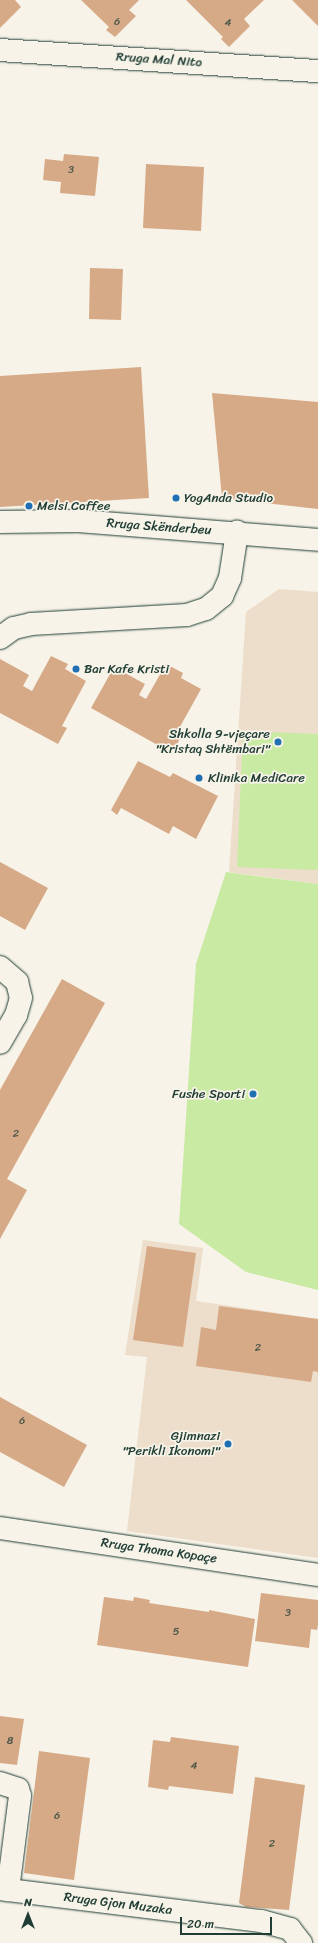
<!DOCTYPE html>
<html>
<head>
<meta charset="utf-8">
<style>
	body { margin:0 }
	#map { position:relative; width:318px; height:1943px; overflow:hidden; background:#f7f3e8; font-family:Sriracha,sans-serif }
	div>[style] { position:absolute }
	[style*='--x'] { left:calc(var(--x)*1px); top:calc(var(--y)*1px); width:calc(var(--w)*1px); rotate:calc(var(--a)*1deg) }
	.built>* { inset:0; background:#edddcb }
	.green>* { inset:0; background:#c8eaa3 }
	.building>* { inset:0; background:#d6aa87 }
	.roads { filter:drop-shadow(0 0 1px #1f3d34) drop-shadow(0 0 1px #1f3d34) }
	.minor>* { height:22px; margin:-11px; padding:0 11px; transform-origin:11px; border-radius:11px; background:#f7f3e8 }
	.dots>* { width:11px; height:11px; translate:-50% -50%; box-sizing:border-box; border:2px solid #f7f3e8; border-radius:50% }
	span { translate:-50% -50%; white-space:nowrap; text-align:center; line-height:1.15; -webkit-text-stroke:3.5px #f7f3e8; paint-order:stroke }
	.number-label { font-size:11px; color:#4d5849 }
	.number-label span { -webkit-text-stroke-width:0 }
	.street-label { font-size:13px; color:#1f3d34 }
	.poi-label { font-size:13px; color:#1f3d34 }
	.left { translate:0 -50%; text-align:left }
	.right { translate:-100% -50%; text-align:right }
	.north { position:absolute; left:8px; top:1895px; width:40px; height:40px; -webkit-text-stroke:3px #f7f3e8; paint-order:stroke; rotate:0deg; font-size:11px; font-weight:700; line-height:16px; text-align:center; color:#1f3d34 }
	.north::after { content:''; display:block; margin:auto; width:14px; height:18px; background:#1f3d34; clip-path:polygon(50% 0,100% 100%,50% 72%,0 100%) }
	.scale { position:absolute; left:180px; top:1917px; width:92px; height:18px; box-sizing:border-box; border:2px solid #1f3d34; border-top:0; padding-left:5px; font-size:12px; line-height:14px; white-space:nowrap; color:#1f3d34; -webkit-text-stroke:3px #f7f3e8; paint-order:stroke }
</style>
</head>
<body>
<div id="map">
	<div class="built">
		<i style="clip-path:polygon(279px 589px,318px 592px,318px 884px,229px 872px,246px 612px)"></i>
		<i style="clip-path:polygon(143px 1240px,203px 1248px,196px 1301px,318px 1319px,318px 1558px,127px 1531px,147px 1357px,125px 1355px)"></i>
	</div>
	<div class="green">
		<i style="clip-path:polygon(243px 731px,318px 734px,318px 870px,237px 867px)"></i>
		<i style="clip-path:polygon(226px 872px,318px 884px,318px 1290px,246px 1272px,179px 1224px,196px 964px)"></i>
	</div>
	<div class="building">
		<i style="clip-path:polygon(0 0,15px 0,21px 7px,0 28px)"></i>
		<i style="clip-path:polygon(81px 0,139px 0,129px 10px,136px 16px,115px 37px,106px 30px,109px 27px)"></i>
		<i style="clip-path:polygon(186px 0,264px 0,244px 19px,250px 26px,229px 47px,221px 39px,223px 37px)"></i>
		<i style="clip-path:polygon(292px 0,318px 0,318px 26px)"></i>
		<i style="clip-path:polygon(64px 154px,99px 157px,95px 196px,60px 193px,61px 182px,43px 180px,45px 159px,63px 161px)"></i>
		<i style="clip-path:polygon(146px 164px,204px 167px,201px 231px,143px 228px)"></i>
		<i style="clip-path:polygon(90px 268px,123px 269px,121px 320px,89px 319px)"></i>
		<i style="clip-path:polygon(141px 367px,149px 498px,0 507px,0 376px)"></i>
		<i style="clip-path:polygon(212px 393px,318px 402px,318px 509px,222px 498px)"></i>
		<i style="clip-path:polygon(51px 656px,68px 664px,65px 669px,86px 681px,62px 726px,67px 728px,58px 744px,0 713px,0 659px,29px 675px,23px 686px,32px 691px)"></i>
		<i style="clip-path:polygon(166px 664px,183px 673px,181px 678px,201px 689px,176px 734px,181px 737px,172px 753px,91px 708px,114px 667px,145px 684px,139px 695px,146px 699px)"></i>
		<i style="clip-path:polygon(138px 761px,170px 777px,173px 773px,218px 796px,196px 839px,173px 826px,169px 834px,121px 808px,117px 815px,111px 810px)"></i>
		<i style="clip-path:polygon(0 862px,48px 888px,25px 930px,0 916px)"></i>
		<i style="clip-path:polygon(62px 979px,105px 1003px,7px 1179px,27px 1190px,0 1239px,0 1090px)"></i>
		<i style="clip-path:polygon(147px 1246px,196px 1253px,183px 1347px,133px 1340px)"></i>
		<i style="clip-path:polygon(219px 1306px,318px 1319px,318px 1372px,313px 1371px,311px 1382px,196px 1366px,201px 1327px,216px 1330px)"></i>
		<i style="clip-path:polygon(0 1397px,87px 1445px,64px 1487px,0 1452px)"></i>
		<i style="clip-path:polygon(261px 1593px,318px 1600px,318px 1625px,317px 1630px,311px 1629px,309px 1648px,255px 1641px)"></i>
		<i style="clip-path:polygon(104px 1597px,133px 1601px,134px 1597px,150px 1600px,149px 1603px,209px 1612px,209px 1610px,255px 1619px,248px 1667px,97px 1645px)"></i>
		<i style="clip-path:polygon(0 1716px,24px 1719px,17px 1765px,0 1763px)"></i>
		<i style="clip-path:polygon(171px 1737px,239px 1746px,233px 1794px,169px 1786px,168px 1790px,148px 1787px,153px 1740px,170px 1742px)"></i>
		<i style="clip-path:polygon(39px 1751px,90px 1758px,74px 1880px,24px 1873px)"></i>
		<i style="clip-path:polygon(255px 1777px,305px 1785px,289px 1910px,246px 1907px,239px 1903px)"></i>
	</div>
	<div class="roads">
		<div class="minor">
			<i style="--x:0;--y:50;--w:319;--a:3.8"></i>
			<i style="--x:0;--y:522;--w:78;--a:-0.7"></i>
			<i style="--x:78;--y:521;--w:241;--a:4.5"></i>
			<i style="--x:0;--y:638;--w:17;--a:-36"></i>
			<i style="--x:14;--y:628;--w:17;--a:-13"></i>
			<i style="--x:31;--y:624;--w:156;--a:-3.3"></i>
			<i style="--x:187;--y:615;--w:20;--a:-18"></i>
			<i style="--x:206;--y:609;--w:21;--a:-39"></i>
			<i style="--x:222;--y:596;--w:20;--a:-66"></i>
			<i style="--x:230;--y:578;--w:47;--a:-81.3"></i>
			<i style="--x:0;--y:967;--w:23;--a:41"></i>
			<i style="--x:17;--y:982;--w:16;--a:76"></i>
			<i style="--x:21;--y:998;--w:18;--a:106"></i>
			<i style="--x:16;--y:1015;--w:32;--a:120"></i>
			<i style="--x:0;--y:1528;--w:321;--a:8.4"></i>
			<i style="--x:0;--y:1783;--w:19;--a:18"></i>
			<i style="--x:18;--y:1789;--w:7;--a:74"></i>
			<i style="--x:20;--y:1796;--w:95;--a:97.3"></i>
			<i style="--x:0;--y:1889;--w:263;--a:7"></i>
			<i style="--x:261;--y:1921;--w:30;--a:15"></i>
			<i style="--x:290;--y:1929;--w:18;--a:52"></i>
		</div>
	</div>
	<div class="dots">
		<i style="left:176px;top:498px;background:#1f6fb2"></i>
		<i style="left:29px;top:506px;background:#1f6fb2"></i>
		<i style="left:76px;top:669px;background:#1f6fb2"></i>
		<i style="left:278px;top:742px;background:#1f6fb2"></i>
		<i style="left:199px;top:778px;background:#1f6fb2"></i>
		<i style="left:253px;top:1094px;background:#1f6fb2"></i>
		<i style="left:228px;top:1444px;background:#1f6fb2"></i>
	</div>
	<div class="number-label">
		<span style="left:117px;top:22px">6</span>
		<span style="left:228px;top:23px">4</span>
		<span style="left:71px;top:170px">3</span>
		<span style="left:16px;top:1134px">2</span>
		<span style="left:258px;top:1348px">2</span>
		<span style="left:22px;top:1421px">6</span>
		<span style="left:288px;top:1613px">3</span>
		<span style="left:176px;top:1632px">5</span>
		<span style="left:10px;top:1741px">8</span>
		<span style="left:194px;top:1766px">4</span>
		<span style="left:57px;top:1816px">6</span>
		<span style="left:272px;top:1844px">2</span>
	</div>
	<div class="street-label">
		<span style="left:159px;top:60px;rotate:4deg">Rruga Mal Nito</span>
		<span style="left:159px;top:527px;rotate:4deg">Rruga Skënderbeu</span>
		<span style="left:159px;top:1551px;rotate:8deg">Rruga Thoma Kopaçe</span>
		<span style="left:118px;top:1904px;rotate:7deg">Rruga Gjon Muzaka</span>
	</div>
	<div class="poi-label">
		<span class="left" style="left:184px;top:498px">YogAnda Studio</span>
		<span class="left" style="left:37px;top:506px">Melsi Coffee</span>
		<span class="left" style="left:84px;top:669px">Bar Kafe Kristi</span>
		<span class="right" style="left:270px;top:742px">Shkolla 9-vjeçare<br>"Kristaq Shtëmbari"</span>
		<span class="left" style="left:208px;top:778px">Klinika MediCare</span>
		<span class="right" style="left:245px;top:1094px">Fushe Sporti</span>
		<span class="right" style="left:220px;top:1444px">Gjimnazi<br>"Perikli Ikonomi"</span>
	</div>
	<div class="north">N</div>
	<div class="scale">20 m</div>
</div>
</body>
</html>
